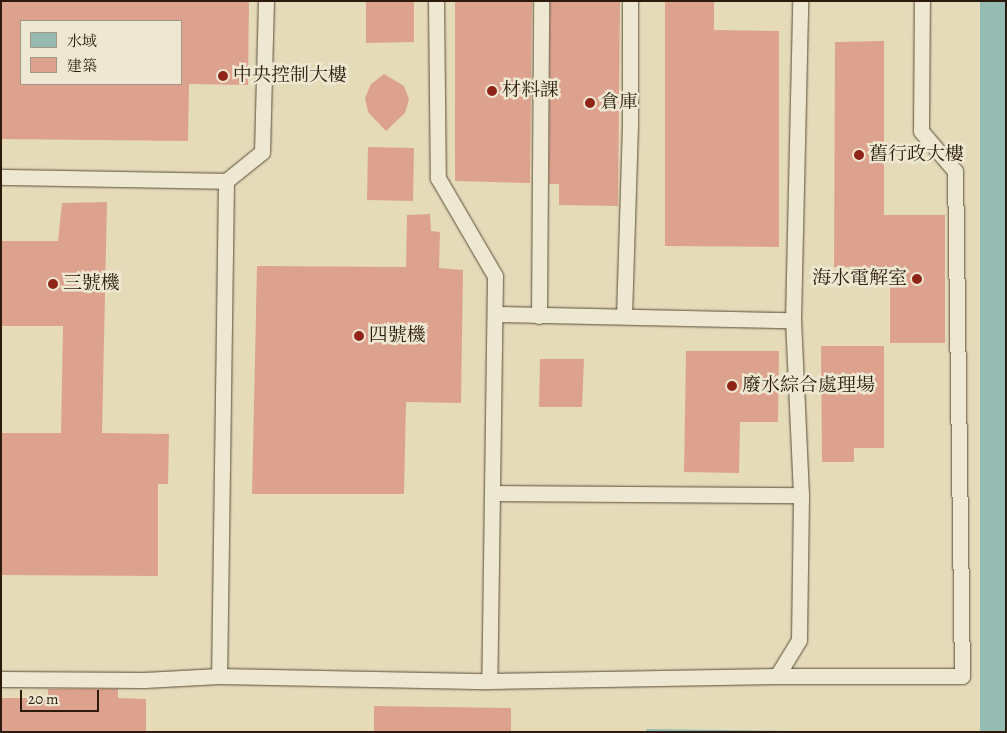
<!DOCTYPE html>
<html>
<head>
<meta charset="utf-8">
<style>
	body { margin:0 }
	#map { position:relative; width:1007px; height:733px; overflow:hidden; background:#e5dbb9; font-family:Alegreya,"Noto Serif TC",serif }
	div>[style] { position:absolute }
	[style*='--x'] { left:calc(var(--x)*1px); top:calc(var(--y)*1px); width:calc(var(--w)*1px); rotate:calc(var(--a)*1deg) }
	.water>* { inset:0; background:#96bbb2 }
	.building>* { inset:0; background:#dda28e }
	.roads { filter:drop-shadow(0 0 1px #5a4b37) drop-shadow(0 0 1px #5a4b37) }
	.lane>* { height:15px; margin:-7.5px; padding:0 7.5px; transform-origin:7.5px; border-radius:7.5px; background:#eee8d2 }
	.dots>* { width:14px; height:14px; translate:-50% -50%; box-sizing:border-box; border:2px solid #eee8d2; border-radius:50% }
	span { translate:-50% -50%; white-space:nowrap; text-align:center; line-height:1.15; -webkit-text-stroke:5px #eee8d2; paint-order:stroke }
	.poi-label { font-size:19px; color:#2c1b0c }
	.left { translate:0 -50%; text-align:left }
	.right { translate:-100% -50%; text-align:right }
	.frame { position:absolute; inset:0; border:2px solid #2c1b0c; pointer-events:none }
	.legend { position:absolute; left:20px; top:20px; width:162px; height:65px; box-sizing:border-box; background:#eee8d2; border:1px solid #a09683; margin:0; padding:6px 9px; list-style:none; font-size:15px; color:#2c1b0c }
	.legend li { display:flex; align-items:center; gap:10px; height:25px }
	.legend b { width:25px; border:1px solid #a09683 }
	.scale { position:absolute; left:20px; top:690px; width:79px; height:22px; box-sizing:border-box; border:2px solid #2c1b0c; border-top:0; padding-left:6px; font-size:15px; line-height:18px; white-space:nowrap; color:#2c1b0c; -webkit-text-stroke:4px #eee8d2; paint-order:stroke }
</style>
</head>
<body>
<div id="map">
	<div class="water">
		<i style="clip-path:polygon(980px 1px,1006px 1px,1006px 732px,980px 732px)"></i>
		<i style="clip-path:polygon(647px 729px,880px 732px,646px 732px)"></i>
	</div>
	<div class="building">
		<i style="clip-path:polygon(evenodd,1px 1px,249px 1px,248px 85px,189px 84px,188px 141px,1px 139px,1px 1px,21px 21px,181px 21px,181px 84px,21px 84px,21px 21px)"></i>
		<i style="clip-path:polygon(366px 1px,414px 1px,414px 42px,366px 43px)"></i>
		<i style="clip-path:polygon(455px 1px,532px 1px,530px 183px,455px 181px)"></i>
		<i style="clip-path:polygon(550px 1px,620px 1px,618px 206px,559px 205px,559px 184px,549px 184px)"></i>
		<i style="clip-path:polygon(665px 1px,714px 1px,714px 30px,779px 31px,779px 247px,665px 246px)"></i>
		<i style="clip-path:polygon(884px 41px,884px 215px,945px 215px,945px 343px,890px 343px,890px 268px,834px 267px,835px 42px)"></i>
		<i style="clip-path:polygon(384px 74px,404px 86px,409px 99px,405px 113px,386px 131px,368px 112px,365px 98px,371px 84px)"></i>
		<i style="clip-path:polygon(368px 147px,414px 148px,413px 201px,367px 200px)"></i>
		<i style="clip-path:polygon(107px 202px,102px 433px,169px 434px,168px 484px,158px 484px,158px 576px,1px 575px,1px 433px,61px 433px,63px 326px,1px 326px,1px 241px,58px 241px,62px 203px)"></i>
		<i style="clip-path:polygon(430px 214px,431px 231px,440px 232px,439px 268px,463px 270px,461px 403px,406px 402px,404px 494px,252px 494px,257px 266px,406px 267px,407px 215px)"></i>
		<i style="clip-path:polygon(821px 346px,884px 346px,884px 448px,854px 448px,854px 462px,822px 462px)"></i>
		<i style="clip-path:polygon(686px 351px,779px 351px,778px 422px,740px 422px,739px 473px,684px 472px)"></i>
		<i style="clip-path:polygon(540px 359px,584px 359px,582px 407px,539px 407px)"></i>
		<i style="clip-path:polygon(48px 689px,118px 689px,118px 698px,146px 699px,146px 732px,1px 732px,1px 698px,48px 698px)"></i>
		<i style="clip-path:polygon(374px 706px,511px 708px,511px 732px,374px 732px)"></i>
	</div>
	<div class="roads">
		<div class="lane">
			<i style="--x:436;--y:1;--w:177;--a:89.4"></i>
			<i style="--x:438;--y:178;--w:113;--a:59.8"></i>
			<i style="--x:495;--y:276;--w:405;--a:90.8"></i>
			<i style="--x:1;--y:177;--w:225;--a:1"></i>
			<i style="--x:226;--y:181;--w:495;--a:90.8"></i>
			<i style="--x:226;--y:181;--w:46;--a:-38.9"></i>
			<i style="--x:262;--y:152;--w:151;--a:-88.5"></i>
			<i style="--x:495;--y:314;--w:298;--a:1.2"></i>
			<i style="--x:539;--y:316;--w:315;--a:-89.6"></i>
			<i style="--x:624;--y:316;--w:194;--a:-88.2"></i>
			<i style="--x:630;--y:122;--w:121;--a:-90"></i>
			<i style="--x:493;--y:493;--w:308;--a:0.4"></i>
			<i style="--x:777;--y:676;--w:185;--a:0"></i>
			<i style="--x:962;--y:676;--w:505;--a:-90.79"></i>
			<i style="--x:955;--y:171;--w:52;--a:-130.4"></i>
			<i style="--x:921;--y:131;--w:130;--a:-89.6"></i>
			<i style="--x:1;--y:679;--w:143;--a:0.4"></i>
			<i style="--x:144;--y:680;--w:75;--a:-3.1"></i>
			<i style="--x:219;--y:676;--w:270;--a:1.1"></i>
			<i style="--x:489;--y:681;--w:288;--a:-1"></i>
			<i style="--x:777;--y:676;--w:42;--a:-58.6"></i>
			<i style="--x:799;--y:640;--w:145;--a:-89.2"></i>
			<i style="--x:801;--y:495;--w:175;--a:-92.6"></i>
			<i style="--x:793;--y:320;--w:319;--a:-88.7"></i>
		</div>
	</div>
	<div class="dots">
		<i style="left:223px;top:76px;background:#8f2418"></i>
		<i style="left:492px;top:91px;background:#8f2418"></i>
		<i style="left:590px;top:103px;background:#8f2418"></i>
		<i style="left:859px;top:155px;background:#8f2418"></i>
		<i style="left:917px;top:279px;background:#8f2418"></i>
		<i style="left:53px;top:284px;background:#8f2418"></i>
		<i style="left:359px;top:336px;background:#8f2418"></i>
		<i style="left:732px;top:386px;background:#8f2418"></i>
	</div>
	<div class="poi-label">
		<span class="left" style="left:233px;top:76px">中央控制大樓</span>
		<span class="left" style="left:502px;top:91px">材料課</span>
		<span class="left" style="left:600px;top:103px">倉庫</span>
		<span class="left" style="left:869px;top:155px">舊行政大樓</span>
		<span class="right" style="left:907px;top:279px">海水電解室</span>
		<span class="left" style="left:63px;top:284px">三號機</span>
		<span class="left" style="left:369px;top:336px">四號機</span>
		<span class="left" style="left:742px;top:386px">廢水綜合處理場</span>
	</div>
	<div class="frame"></div>
	<ul class="legend">
	<li><b style="height:14px;background:#96bbb2"></b>水域</li>
	<li><b style="height:14px;background:#dda28e"></b>建築</li>
	</ul>
	<div class="scale">20 m</div>
</div>
</body>
</html>
